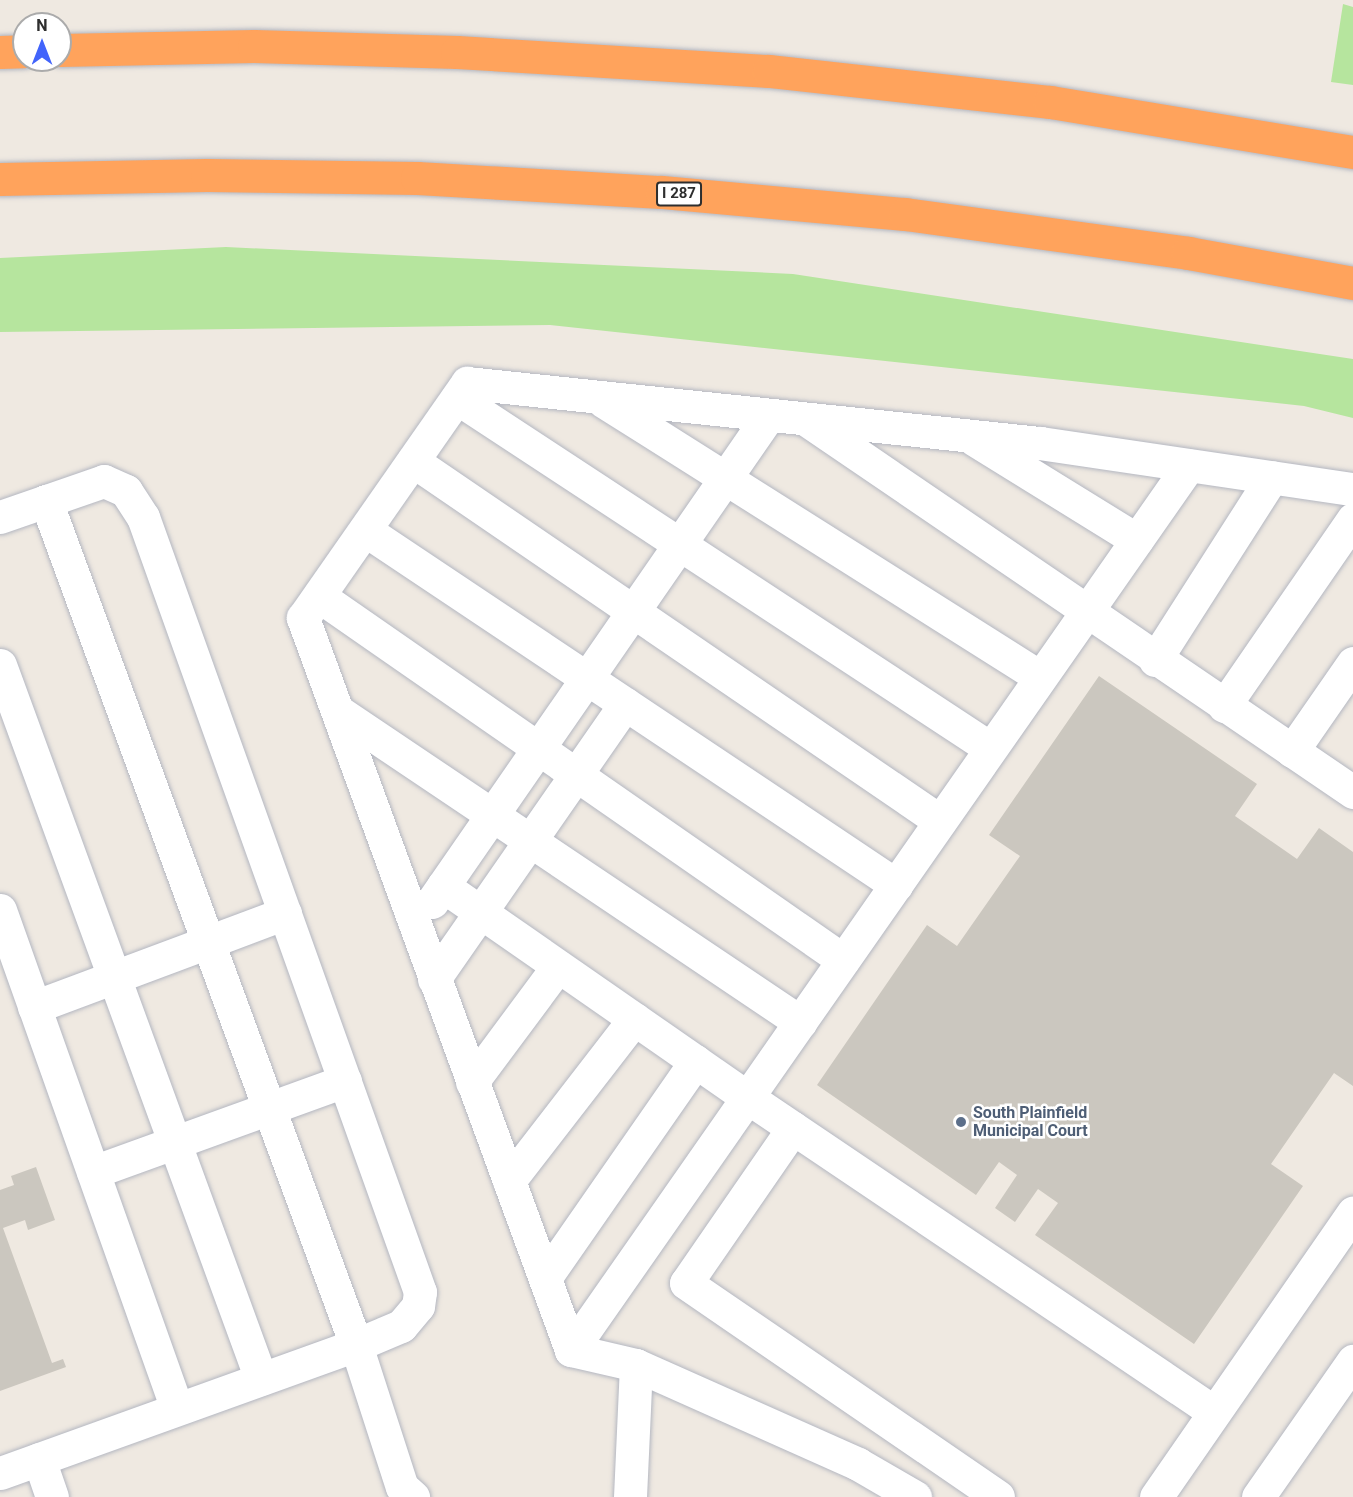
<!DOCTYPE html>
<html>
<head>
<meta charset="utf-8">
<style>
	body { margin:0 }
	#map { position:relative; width:1353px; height:1497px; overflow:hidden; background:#efe9e1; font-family:Roboto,sans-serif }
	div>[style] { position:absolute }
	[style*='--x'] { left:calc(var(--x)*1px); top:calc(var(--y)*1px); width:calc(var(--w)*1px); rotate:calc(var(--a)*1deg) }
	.green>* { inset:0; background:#b6e59e }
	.building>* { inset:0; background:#cbc7bf }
	.roads { filter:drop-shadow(0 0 2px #b4b7c1) drop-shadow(0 0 2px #b4b7c1) }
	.minor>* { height:33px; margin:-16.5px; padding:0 16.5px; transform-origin:16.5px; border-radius:16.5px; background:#fff }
	.highway>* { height:33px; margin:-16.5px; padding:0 16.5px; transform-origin:16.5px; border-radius:16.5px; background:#ffa35c }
	.dots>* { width:16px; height:16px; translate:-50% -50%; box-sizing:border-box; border:3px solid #fff; border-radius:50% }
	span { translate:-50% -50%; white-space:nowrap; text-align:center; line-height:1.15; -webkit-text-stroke:5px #fff; paint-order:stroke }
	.shield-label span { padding:2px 4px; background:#fff; border:2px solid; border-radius:4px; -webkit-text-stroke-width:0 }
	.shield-label { font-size:15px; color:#2e2e2e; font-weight:700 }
	.service-label { font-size:16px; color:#4e5e75; font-weight:700 }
	.left { translate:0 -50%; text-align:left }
	.north { position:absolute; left:12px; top:12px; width:60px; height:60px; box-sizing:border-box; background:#fff; border:2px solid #ababab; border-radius:50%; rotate:0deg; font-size:16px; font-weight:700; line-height:24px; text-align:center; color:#2e2e2e }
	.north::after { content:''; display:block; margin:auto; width:21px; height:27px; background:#4264fb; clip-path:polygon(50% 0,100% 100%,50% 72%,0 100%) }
</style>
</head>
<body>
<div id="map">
	<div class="green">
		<i style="clip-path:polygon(1343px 4px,1353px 7px,1353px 85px,1331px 82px)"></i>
		<i style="clip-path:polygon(226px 247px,793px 274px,1353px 359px,1353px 418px,1304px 406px,550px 325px,0 332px,0 258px)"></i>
	</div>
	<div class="building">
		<i style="clip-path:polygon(1099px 676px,1257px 784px,1235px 816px,1297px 859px,1319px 828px,1353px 852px,1353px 1086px,1334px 1073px,1271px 1164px,1303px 1186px,1194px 1344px,1035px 1235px,1058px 1203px,1038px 1189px,1015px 1222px,995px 1208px,1017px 1175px,999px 1162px,976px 1195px,817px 1085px,927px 925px,957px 946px,1020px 856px,989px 835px)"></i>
		<i style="clip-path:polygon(36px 1167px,55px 1220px,28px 1230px,25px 1220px,3px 1228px,52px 1363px,63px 1359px,66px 1367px,0 1391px,0 1190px,14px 1185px,11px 1176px)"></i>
	</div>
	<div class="roads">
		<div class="minor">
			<i style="--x:457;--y:398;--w:638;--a:33.29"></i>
			<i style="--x:603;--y:401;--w:517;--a:32.28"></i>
			<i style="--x:807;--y:420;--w:661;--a:34.27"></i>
			<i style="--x:975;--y:440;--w:190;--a:31.7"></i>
			<i style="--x:413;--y:461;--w:638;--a:34.34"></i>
			<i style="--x:46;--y:501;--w:899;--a:69.83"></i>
			<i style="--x:356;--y:1345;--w:149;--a:72.1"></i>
			<i style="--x:402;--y:1487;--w:15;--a:42"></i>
			<i style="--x:0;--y:517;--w:110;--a:-19.1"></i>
			<i style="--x:104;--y:481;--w:24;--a:24"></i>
			<i style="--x:126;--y:491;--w:31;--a:57"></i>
			<i style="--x:143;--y:517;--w:823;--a:70.33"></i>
			<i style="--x:420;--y:1292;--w:14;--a:98"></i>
			<i style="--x:418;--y:1306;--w:26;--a:130"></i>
			<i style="--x:401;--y:1326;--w:49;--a:157.1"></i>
			<i style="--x:356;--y:1345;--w:378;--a:160.2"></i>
			<i style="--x:365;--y:530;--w:639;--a:33.76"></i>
			<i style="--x:319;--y:596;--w:638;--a:34.79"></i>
			<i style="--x:1155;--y:660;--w:217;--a:-57.4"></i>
			<i style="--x:0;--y:665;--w:760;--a:69.92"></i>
			<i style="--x:1224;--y:706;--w:227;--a:-55.4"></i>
			<i style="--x:339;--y:712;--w:556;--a:33.92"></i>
			<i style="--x:1292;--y:751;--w:107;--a:-55.3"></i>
			<i style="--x:443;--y:886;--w:370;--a:34.8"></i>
			<i style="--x:747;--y:1097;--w:563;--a:34"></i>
			<i style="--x:432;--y:902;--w:592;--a:-55.32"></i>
			<i style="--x:0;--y:910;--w:529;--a:70.47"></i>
			<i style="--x:434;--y:979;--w:335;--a:-55.2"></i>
			<i style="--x:34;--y:1007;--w:268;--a:-20.5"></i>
			<i style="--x:472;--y:1082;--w:144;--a:-53.4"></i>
			<i style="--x:793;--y:1128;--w:188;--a:124.6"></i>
			<i style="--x:686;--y:1283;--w:378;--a:34.4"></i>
			<i style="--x:93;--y:1172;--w:268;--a:-19.9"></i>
			<i style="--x:509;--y:1181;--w:205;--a:-52.3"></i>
			<i style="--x:545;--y:1278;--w:264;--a:-55.2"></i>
			<i style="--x:571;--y:1350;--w:1079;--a:-55.07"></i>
			<i style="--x:636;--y:1365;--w:243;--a:24"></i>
			<i style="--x:858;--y:1464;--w:66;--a:30.1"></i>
			<i style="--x:39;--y:1459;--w:40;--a:71.1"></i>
			<i style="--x:630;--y:1497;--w:132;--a:-87.4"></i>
			<i style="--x:636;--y:1365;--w:67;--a:-167"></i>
			<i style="--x:571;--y:1350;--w:780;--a:-110.11"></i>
			<i style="--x:303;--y:618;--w:287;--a:-55.1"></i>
			<i style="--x:467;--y:383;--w:576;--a:5.98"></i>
			<i style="--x:1040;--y:443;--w:316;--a:8.4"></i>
			<i style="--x:1156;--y:1497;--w:346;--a:-55.3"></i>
			<i style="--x:1258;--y:1497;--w:166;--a:-55.1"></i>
		</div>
		<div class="highway">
			<i style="--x:60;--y:50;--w:194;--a:-1.2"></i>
			<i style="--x:254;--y:46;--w:203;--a:1.7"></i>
			<i style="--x:457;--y:52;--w:313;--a:3.5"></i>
			<i style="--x:769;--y:71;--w:283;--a:6.3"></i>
			<i style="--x:1050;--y:102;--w:307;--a:9.4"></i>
			<i style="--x:0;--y:52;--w:24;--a:-2"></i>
			<i style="--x:0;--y:179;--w:207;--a:-1.1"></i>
			<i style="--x:207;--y:175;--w:210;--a:0.8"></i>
			<i style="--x:417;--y:178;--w:245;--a:3.3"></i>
			<i style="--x:662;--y:192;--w:244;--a:5.2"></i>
			<i style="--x:905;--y:214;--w:286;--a:7.8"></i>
			<i style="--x:1188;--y:253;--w:168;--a:10.3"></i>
		</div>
	</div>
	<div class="dots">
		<i style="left:961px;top:1122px;background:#5c6f8a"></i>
	</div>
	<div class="shield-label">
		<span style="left:679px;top:194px">I 287</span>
	</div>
	<div class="service-label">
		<span class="left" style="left:973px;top:1122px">South Plainfield<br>Municipal Court</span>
	</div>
	<div class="north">N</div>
</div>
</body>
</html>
